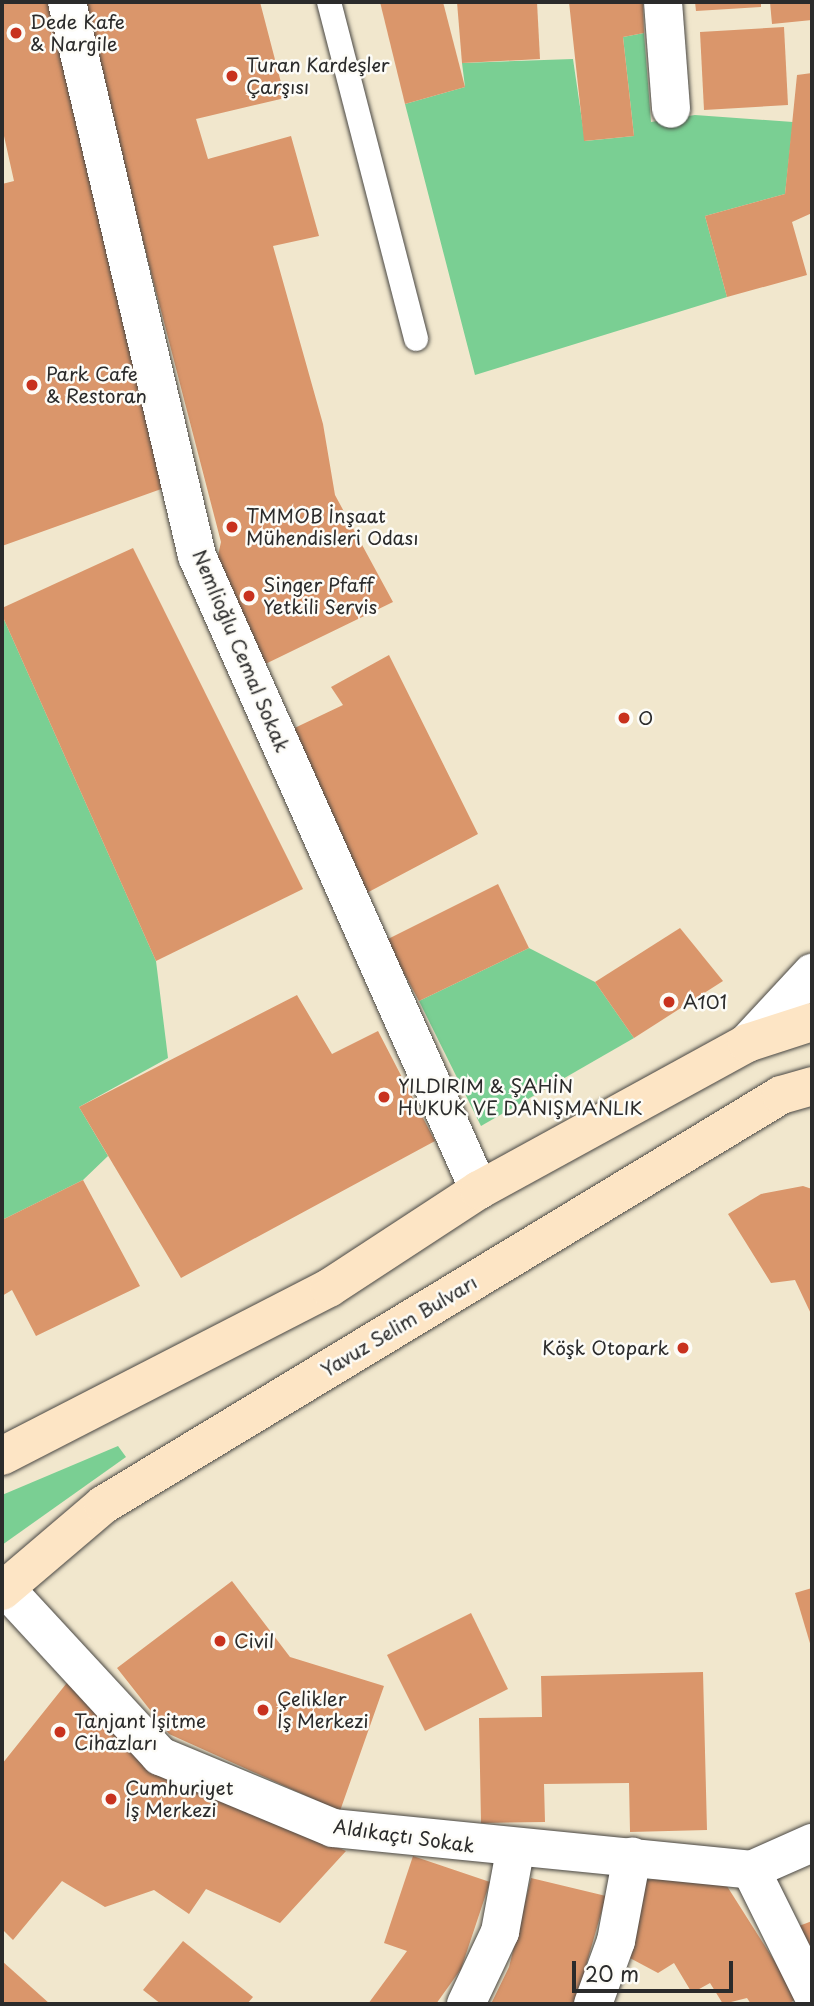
<!DOCTYPE html>
<html>
<head>
<meta charset="utf-8">
<style>
	body { margin:0 }
	#map { position:relative; width:814px; height:2006px; overflow:hidden; background:#f1e7cd; font-family:"Playpen Sans",sans-serif }
	div>[style] { position:absolute }
	[style*='--x'] { left:calc(var(--x)*1px); top:calc(var(--y)*1px); width:calc(var(--w)*1px); rotate:calc(var(--a)*1deg) }
	.green>* { inset:0; background:#7acf93 }
	.building>* { inset:0; background:#da966b }
	.roads { filter:drop-shadow(0 0 2px #494743) drop-shadow(0 0 2px #494743) }
	.service>* { height:24px; margin:-12px; padding:0 12px; transform-origin:12px; border-radius:12px; background:#fff }
	.minor>* { height:38px; margin:-19px; padding:0 19px; transform-origin:19px; border-radius:19px; background:#fff }
	.secondary>* { height:38px; margin:-19px; padding:0 19px; transform-origin:19px; border-radius:19px; background:#fde5c5 }
	.dots>* { width:19px; height:19px; translate:-50% -50%; box-sizing:border-box; border:4px solid #fdfcf7; border-radius:50% }
	span { translate:-50% -50%; white-space:nowrap; text-align:center; line-height:1.15; -webkit-text-stroke:5px #fdfcf7; paint-order:stroke }
	.poi-label { font-size:19px; color:#2b2b2b }
	.left { translate:0 -50%; text-align:left }
	.right { translate:-100% -50%; text-align:right }
	.street-label { font-size:19px; color:#2b2b2b }
	.frame { position:absolute; inset:0; border:4px solid #2b2b2b; pointer-events:none }
	.scale { position:absolute; left:572px; top:1961px; width:161px; height:32px; box-sizing:border-box; border:4px solid #2b2b2b; border-top:0; padding-left:9px; font-size:21px; line-height:24px; white-space:nowrap; color:#2b2b2b; -webkit-text-stroke:5px #fdfcf7; paint-order:stroke }
</style>
</head>
<body>
<div id="map">
	<div class="green">
		<i style="clip-path:polygon(644px 33px,651px 122px,695px 115px,793px 122px,785px 194px,705px 216px,727px 297px,475px 375px,405px 104px,465px 87px,462px 63px,573px 59px,585px 141px,634px 136px,623px 37px)"></i>
		<i style="clip-path:polygon(2px 615px,156px 961px,168px 1058px,79px 1107px,108px 1156px,83px 1180px,2px 1220px)"></i>
		<i style="clip-path:polygon(529px 948px,595px 982px,634px 1038px,481px 1126px,419px 1001px)"></i>
		<i style="clip-path:polygon(118px 1446px,126px 1457px,2px 1545px,2px 1495px)"></i>
	</div>
	<div class="building">
		<i style="clip-path:polygon(2px 2px,48px 2px,178px 483px,2px 546px,2px 184px,14px 181px,2px 127px)"></i>
		<i style="clip-path:polygon(81px 2px,260px 2px,285px 98px,196px 119px,208px 159px,291px 136px,319px 236px,273px 246px,323px 424px,335px 495px,393px 602px,253px 670px,212px 583px,221px 542px)"></i>
		<i style="clip-path:polygon(380px 2px,443px 2px,465px 87px,405px 104px)"></i>
		<i style="clip-path:polygon(457px 2px,537px 2px,540px 59px,462px 63px)"></i>
		<i style="clip-path:polygon(569px 2px,643px 2px,644px 33px,623px 37px,634px 136px,584px 141px)"></i>
		<i style="clip-path:polygon(695px 2px,761px 2px,761px 7px,696px 11px)"></i>
		<i style="clip-path:polygon(770px 2px,812px 2px,812px 20px,772px 24px)"></i>
		<i style="clip-path:polygon(784px 27px,788px 105px,704px 110px,700px 32px)"></i>
		<i style="clip-path:polygon(812px 73px,812px 213px,792px 222px,807px 275px,727px 297px,705px 216px,785px 194px,797px 75px)"></i>
		<i style="clip-path:polygon(133px 548px,303px 889px,156px 961px,2px 615px,2px 608px)"></i>
		<i style="clip-path:polygon(389px 655px,478px 834px,361px 896px,284px 733px,343px 705px,331px 687px)"></i>
		<i style="clip-path:polygon(498px 884px,529px 948px,419px 1001px,386px 940px)"></i>
		<i style="clip-path:polygon(680px 928px,723px 981px,634px 1038px,595px 982px)"></i>
		<i style="clip-path:polygon(297px 995px,332px 1054px,378px 1031px,435px 1141px,181px 1278px,79px 1107px)"></i>
		<i style="clip-path:polygon(83px 1180px,140px 1286px,36px 1336px,12px 1290px,2px 1296px,2px 1220px)"></i>
		<i style="clip-path:polygon(803px 1186px,812px 1189px,812px 1316px,795px 1280px,771px 1283px,728px 1214px,761px 1194px)"></i>
		<i style="clip-path:polygon(232px 1581px,290px 1657px,384px 1686px,340px 1811px,169px 1734px,117px 1668px)"></i>
		<i style="clip-path:polygon(812px 1588px,812px 1650px,795px 1593px)"></i>
		<i style="clip-path:polygon(471px 1613px,508px 1689px,425px 1731px,387px 1655px)"></i>
		<i style="clip-path:polygon(703px 1672px,707px 1830px,630px 1832px,629px 1783px,544px 1784px,545px 1822px,481px 1823px,479px 1718px,542px 1717px,541px 1676px)"></i>
		<i style="clip-path:polygon(70px 1679px,150px 1770px,346px 1851px,280px 1923px,206px 1889px,189px 1914px,154px 1890px,105px 1907px,62px 1881px,13px 1940px,2px 1929px,2px 1764px)"></i>
		<i style="clip-path:polygon(413px 1856px,490px 1882px,461px 1969px,436px 2004px,368px 2004px,407px 1951px,384px 1943px)"></i>
		<i style="clip-path:polygon(690px 1875px,725px 1883px,798px 1998px,788px 2004px,751px 2004px,747px 1998px,723px 2004px,710px 1983px,692px 1993px,674px 1963px,658px 1973px,628px 1957px,639px 1881px)"></i>
		<i style="clip-path:polygon(531px 1878px,606px 1896px,575px 2004px,491px 2004px,509px 1967px)"></i>
		<i style="clip-path:polygon(812px 1921px,812px 1960px,799px 1926px)"></i>
		<i style="clip-path:polygon(183px 1941px,253px 1997px,247px 2004px,161px 2004px,143px 1990px)"></i>
		<i style="clip-path:polygon(2px 1961px,50px 2004px,2px 2004px)"></i>
	</div>
	<div class="roads">
		<div class="service">
			<i style="--x:329;--y:2;--w:348;--a:75.5"></i>
		</div>
		<div class="minor">
			<i style="--x:67;--y:2;--w:569;--a:76.79"></i>
			<i style="--x:197;--y:556;--w:694;--a:66.02"></i>
			<i style="--x:663;--y:2;--w:107;--a:85.7"></i>
			<i style="--x:747;--y:1043;--w:96;--a:-47.1"></i>
			<i style="--x:5;--y:1588;--w:229;--a:47.3"></i>
			<i style="--x:160;--y:1756;--w:187;--a:22.6"></i>
			<i style="--x:333;--y:1828;--w:420;--a:5.7"></i>
			<i style="--x:751;--y:1870;--w:137;--a:63.6"></i>
			<i style="--x:751;--y:1870;--w:67;--a:-23.9"></i>
			<i style="--x:466;--y:2004;--w:80;--a:-64.7"></i>
			<i style="--x:500;--y:1932;--w:82;--a:-79.5"></i>
			<i style="--x:593;--y:2004;--w:67;--a:-69.9"></i>
			<i style="--x:616;--y:1941;--w:86;--a:-79.3"></i>
		</div>
		<div class="secondary">
			<i style="--x:2;--y:1456;--w:368;--a:-27.2"></i>
			<i style="--x:329;--y:1288;--w:179;--a:-33.2"></i>
			<i style="--x:479;--y:1190;--w:306;--a:-28.7"></i>
			<i style="--x:747;--y:1043;--w:68;--a:-17.9"></i>
			<i style="--x:2;--y:1591;--w:133;--a:-40.4"></i>
			<i style="--x:103;--y:1505;--w:792;--a:-31.16"></i>
			<i style="--x:781;--y:1095;--w:32;--a:-16"></i>
		</div>
	</div>
	<div class="dots">
		<i style="left:16px;top:33px;background:#c8321e"></i>
		<i style="left:232px;top:76px;background:#c8321e"></i>
		<i style="left:32px;top:385px;background:#c8321e"></i>
		<i style="left:232px;top:527px;background:#c8321e"></i>
		<i style="left:249px;top:596px;background:#c8321e"></i>
		<i style="left:624px;top:718px;background:#c8321e"></i>
		<i style="left:669px;top:1002px;background:#c8321e"></i>
		<i style="left:384px;top:1097px;background:#c8321e"></i>
		<i style="left:683px;top:1348px;background:#c8321e"></i>
		<i style="left:220px;top:1641px;background:#c8321e"></i>
		<i style="left:263px;top:1710px;background:#c8321e"></i>
		<i style="left:60px;top:1732px;background:#c8321e"></i>
		<i style="left:111px;top:1799px;background:#c8321e"></i>
	</div>
	<div class="poi-label">
		<span class="left" style="left:30px;top:33px">Dede Kafe<br>&amp; Nargile</span>
		<span class="left" style="left:246px;top:76px">Turan Kardeşler<br>Çarşısı</span>
		<span class="left" style="left:46px;top:385px">Park Cafe<br>&amp; Restoran</span>
		<span class="left" style="left:246px;top:527px">TMMOB İnşaat<br>Mühendisleri Odası</span>
		<span class="left" style="left:263px;top:596px">Singer Pfaff<br>Yetkili Servis</span>
		<span class="left" style="left:638px;top:718px">O</span>
		<span class="left" style="left:683px;top:1002px">A101</span>
		<span class="left" style="left:398px;top:1097px">YILDIRIM &amp; ŞAHİN<br>HUKUK VE DANIŞMANLIK</span>
		<span class="right" style="left:669px;top:1348px">Köşk Otopark</span>
		<span class="left" style="left:234px;top:1641px">Civil</span>
		<span class="left" style="left:277px;top:1710px">Çelikler<br>İş Merkezi</span>
		<span class="left" style="left:74px;top:1732px">Tanjant İşitme<br>Cihazları</span>
		<span class="left" style="left:125px;top:1799px">Cumhuriyet<br>İş Merkezi</span>
	</div>
	<div class="street-label">
		<span style="left:241px;top:651px;rotate:67deg">Nemlioğlu Cemal Sokak</span>
		<span style="left:399px;top:1326px;rotate:-31deg">Yavuz Selim Bulvarı</span>
		<span style="left:404px;top:1836px;rotate:8deg">Aldıkaçtı Sokak</span>
	</div>
	<div class="frame"></div>
	<div class="scale">20 m</div>
</div>
</body>
</html>
